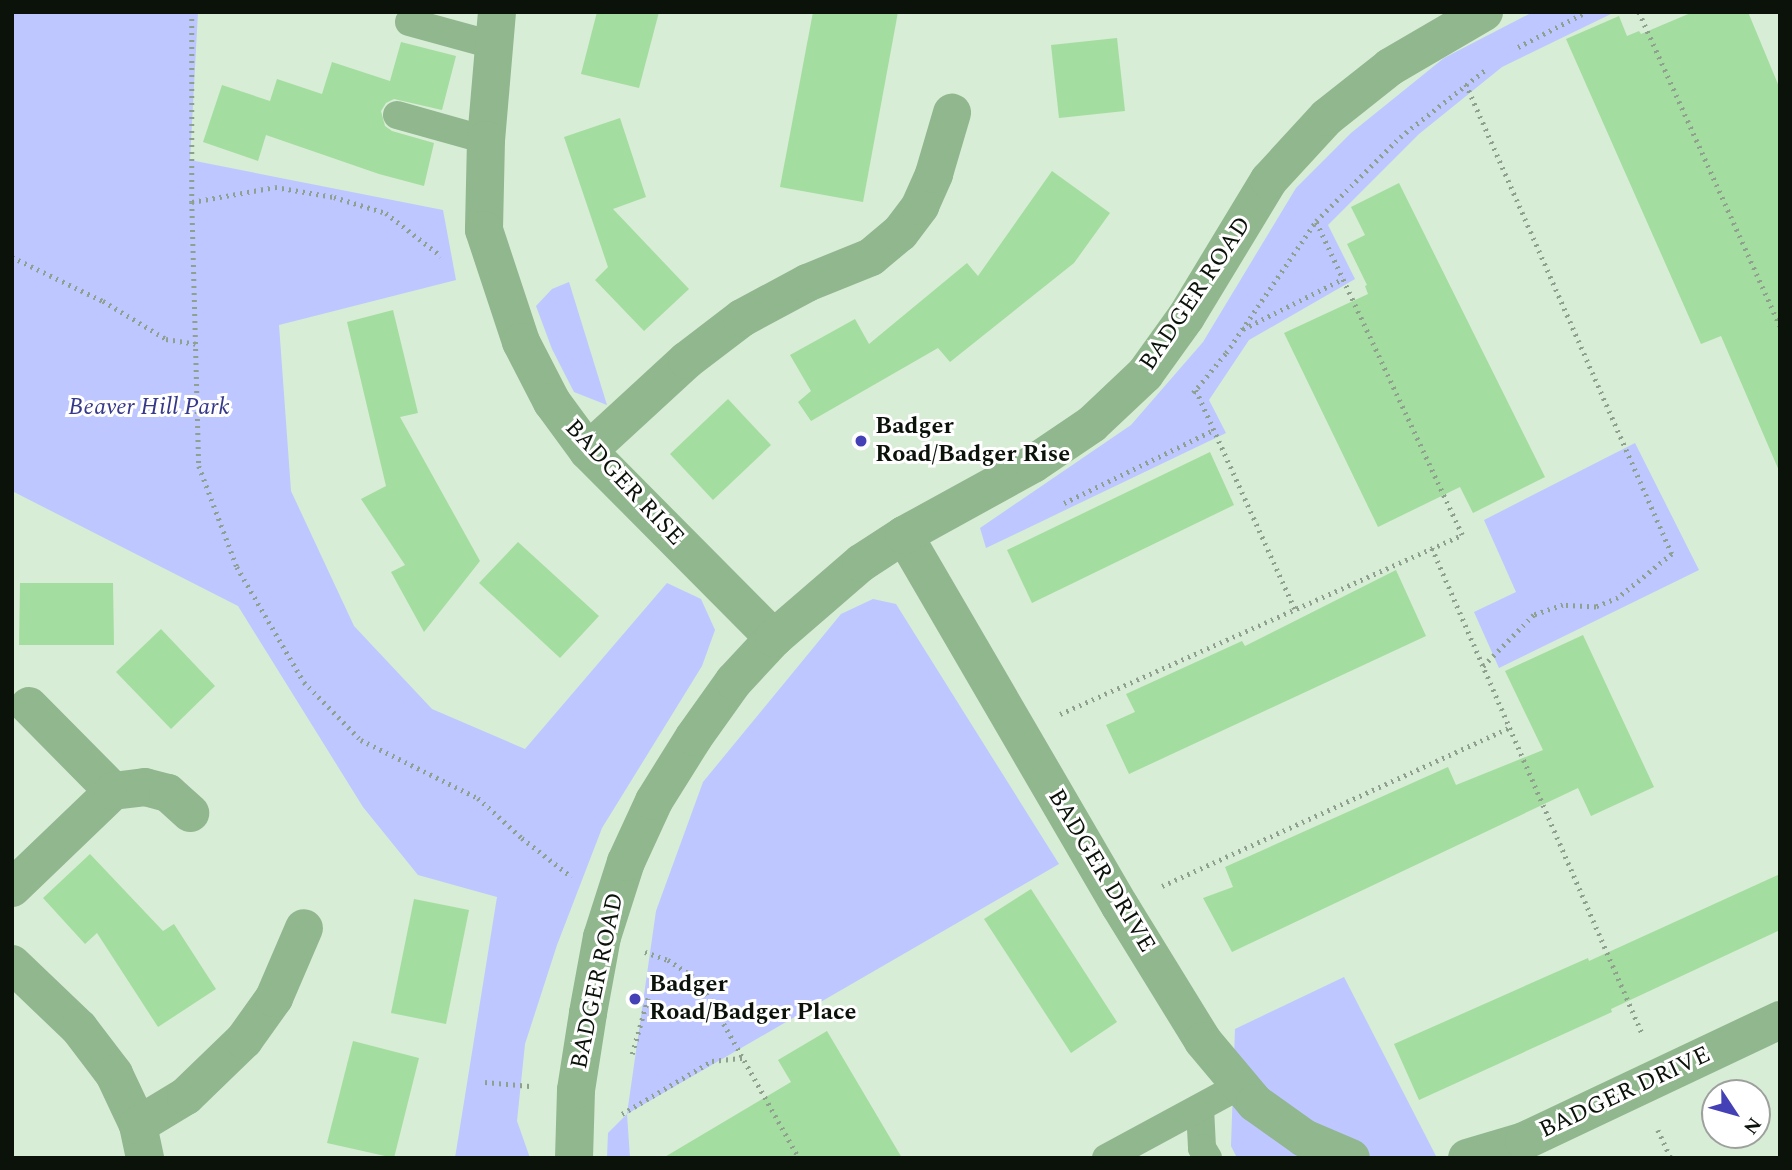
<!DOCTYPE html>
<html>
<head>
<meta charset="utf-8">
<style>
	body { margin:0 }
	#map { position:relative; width:1792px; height:1170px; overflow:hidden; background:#d7edd5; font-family:Spectral,serif }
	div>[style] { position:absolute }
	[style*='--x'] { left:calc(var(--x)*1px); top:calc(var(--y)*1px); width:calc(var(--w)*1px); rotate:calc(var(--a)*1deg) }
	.green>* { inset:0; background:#bec7ff }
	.building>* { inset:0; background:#a4dda0 }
	.path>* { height:4.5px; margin-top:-2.25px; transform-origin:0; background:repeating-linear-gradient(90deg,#8fa08e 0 2px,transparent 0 7px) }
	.service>* { height:28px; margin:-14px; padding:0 14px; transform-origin:14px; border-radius:14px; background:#90b78d }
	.minor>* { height:38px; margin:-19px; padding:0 19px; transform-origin:19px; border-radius:19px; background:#90b78d }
	.dots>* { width:19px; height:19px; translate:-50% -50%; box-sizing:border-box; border:4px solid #fff; border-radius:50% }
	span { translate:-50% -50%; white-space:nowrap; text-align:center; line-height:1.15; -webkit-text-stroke:6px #fff; paint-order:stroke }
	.street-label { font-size:24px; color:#0b120a }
	.park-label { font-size:24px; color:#363889; font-style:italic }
	.poi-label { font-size:24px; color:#0b120a; font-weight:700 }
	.left { translate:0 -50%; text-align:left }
	.frame { position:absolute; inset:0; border:14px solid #0b120a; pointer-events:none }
	.north { position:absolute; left:1701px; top:1079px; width:70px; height:70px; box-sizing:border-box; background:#fff; border:2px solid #9da09d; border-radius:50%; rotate:126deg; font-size:19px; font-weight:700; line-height:28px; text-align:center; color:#0b120a }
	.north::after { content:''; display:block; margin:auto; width:24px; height:32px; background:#4441b7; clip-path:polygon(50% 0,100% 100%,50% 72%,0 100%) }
</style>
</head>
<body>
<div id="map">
	<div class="green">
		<i style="clip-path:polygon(12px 12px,198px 12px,190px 160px,443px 210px,456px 280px,279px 325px,291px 491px,354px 626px,432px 709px,525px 749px,667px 583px,701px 599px,715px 630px,702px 666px,602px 828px,557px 945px,525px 1044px,517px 1121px,530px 1158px,455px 1158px,497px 897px,418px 875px,363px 807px,238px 606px,12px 491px)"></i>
		<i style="clip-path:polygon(1533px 12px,1615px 12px,1502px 67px,1419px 134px,1328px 225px,1355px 279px,1249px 340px,1209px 400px,1226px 433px,986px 548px,980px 528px,1131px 425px,1203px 342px,1296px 188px,1351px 133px,1444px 58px)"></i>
		<i style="clip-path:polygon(569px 282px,607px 405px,574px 392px,552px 349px,536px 306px,552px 289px)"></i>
		<i style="clip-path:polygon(1635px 443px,1699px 570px,1499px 668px,1474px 612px,1516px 592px,1484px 520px)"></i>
		<i style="clip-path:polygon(873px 599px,896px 604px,1059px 864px,627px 1114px,630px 1158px,607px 1158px,608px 1133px,627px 1114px,656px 911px,703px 782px,841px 614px)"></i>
		<i style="clip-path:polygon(1344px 977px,1437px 1158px,1237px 1158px,1231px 1146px,1235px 1029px)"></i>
	</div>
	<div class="building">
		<i style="clip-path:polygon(597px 12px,659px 12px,639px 88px,581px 74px)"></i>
		<i style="clip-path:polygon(813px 12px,898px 12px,863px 202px,780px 187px)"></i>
		<i style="clip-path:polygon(1693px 12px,1748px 12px,1780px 89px,1780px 473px,1721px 336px,1701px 344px,1566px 39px,1619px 16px,1627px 36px,1639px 31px,1641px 34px)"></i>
		<i style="clip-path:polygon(1117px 38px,1125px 111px,1059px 118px,1051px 45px)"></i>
		<i style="clip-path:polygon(401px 42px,456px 56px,442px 110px,394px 99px,386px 103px,381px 111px,385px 126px,392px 131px,434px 143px,424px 186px,379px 174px,266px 135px,258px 161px,203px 142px,222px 85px,270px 101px,277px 79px,322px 94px,332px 62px,390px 81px)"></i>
		<i style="clip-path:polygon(620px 118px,646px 197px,613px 209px,689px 289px,644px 331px,595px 280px,608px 267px,564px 137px)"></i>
		<i style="clip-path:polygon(1052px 171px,1110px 213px,1074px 263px,950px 362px,938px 348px,811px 421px,798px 402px,811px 391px,790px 355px,855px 319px,869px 344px,967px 263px,978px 276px)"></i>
		<i style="clip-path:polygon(1399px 183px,1545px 477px,1473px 513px,1460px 487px,1378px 527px,1284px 333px,1368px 294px,1365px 286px,1367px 285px,1347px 244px,1365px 235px,1351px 207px)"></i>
		<i style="clip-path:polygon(393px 310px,418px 413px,400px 417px,480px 561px,424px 632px,391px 572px,405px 565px,361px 499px,386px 486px,347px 322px)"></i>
		<i style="clip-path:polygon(728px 399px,771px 445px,713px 500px,670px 454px)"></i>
		<i style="clip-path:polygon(1210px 452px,1234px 505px,1032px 603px,1007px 550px)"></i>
		<i style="clip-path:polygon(518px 542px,599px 616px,560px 658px,479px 583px)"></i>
		<i style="clip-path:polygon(1396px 570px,1426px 636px,1129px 774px,1106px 725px,1135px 712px,1126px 694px,1242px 641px,1245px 646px)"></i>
		<i style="clip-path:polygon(20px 583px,113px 583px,114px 645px,19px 645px)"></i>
		<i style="clip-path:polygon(161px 629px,215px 686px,171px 729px,116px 672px)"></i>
		<i style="clip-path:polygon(1583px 635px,1654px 787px,1591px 816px,1578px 788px,1232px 952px,1203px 898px,1233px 887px,1225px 867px,1448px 767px,1456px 785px,1543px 750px,1505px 671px)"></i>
		<i style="clip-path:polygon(90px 854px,163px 931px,174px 924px,216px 989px,158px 1027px,97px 933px,85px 944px,43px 898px)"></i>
		<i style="clip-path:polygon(1780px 874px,1780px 930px,1611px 1009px,1612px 1012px,1419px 1100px,1394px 1044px,1588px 958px,1589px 961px)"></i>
		<i style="clip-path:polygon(1031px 889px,1117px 1022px,1071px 1053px,984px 919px)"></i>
		<i style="clip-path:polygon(414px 899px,469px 910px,446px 1024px,391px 1013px)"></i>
		<i style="clip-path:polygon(827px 1031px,902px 1158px,663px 1158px,791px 1082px,778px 1060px)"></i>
		<i style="clip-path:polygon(353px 1041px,419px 1058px,394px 1158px,327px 1143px)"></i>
	</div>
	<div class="path">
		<i style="--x:192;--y:12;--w:190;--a:90"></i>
		<i style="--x:192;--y:202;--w:264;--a:88.5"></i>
		<i style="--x:199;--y:466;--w:108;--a:69.4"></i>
		<i style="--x:237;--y:567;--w:133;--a:59.8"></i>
		<i style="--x:304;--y:682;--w:81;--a:45.5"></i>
		<i style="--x:361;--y:740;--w:131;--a:26.4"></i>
		<i style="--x:478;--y:798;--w:59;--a:42.3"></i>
		<i style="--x:522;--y:838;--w:63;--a:38"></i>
		<i style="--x:1639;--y:12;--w:344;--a:65.8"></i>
		<i style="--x:1518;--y:47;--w:76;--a:-27.2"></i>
		<i style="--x:1466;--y:84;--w:513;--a:66.33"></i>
		<i style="--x:1672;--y:554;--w:70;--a:140.8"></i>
		<i style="--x:1618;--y:598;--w:24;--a:158"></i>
		<i style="--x:1596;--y:607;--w:33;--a:-177"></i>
		<i style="--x:1563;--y:605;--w:31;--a:161"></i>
		<i style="--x:1534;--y:615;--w:74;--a:134.5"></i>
		<i style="--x:192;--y:202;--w:84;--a:-10.2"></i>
		<i style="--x:275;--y:187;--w:60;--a:9.6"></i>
		<i style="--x:334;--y:197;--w:54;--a:17.1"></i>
		<i style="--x:386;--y:213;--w:70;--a:38"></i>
		<i style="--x:12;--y:257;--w:101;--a:25.8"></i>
		<i style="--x:103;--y:301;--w:74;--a:31.1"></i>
		<i style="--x:166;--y:339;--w:30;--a:9"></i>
		<i style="--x:1243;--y:329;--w:112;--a:-26.6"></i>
		<i style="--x:1196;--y:390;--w:240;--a:65.7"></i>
		<i style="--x:1193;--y:393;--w:52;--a:-50.5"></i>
		<i style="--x:1226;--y:353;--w:160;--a:-55.7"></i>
		<i style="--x:1316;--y:221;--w:119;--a:-45"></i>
		<i style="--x:1400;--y:137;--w:108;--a:-38.2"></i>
		<i style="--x:1064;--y:503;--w:167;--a:-26"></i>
		<i style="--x:1432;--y:548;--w:529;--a:66.59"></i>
		<i style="--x:1060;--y:714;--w:440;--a:-24"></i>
		<i style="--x:1462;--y:535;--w:345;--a:-115"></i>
		<i style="--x:1162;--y:886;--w:381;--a:-24.5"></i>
		<i style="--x:645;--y:952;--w:24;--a:19"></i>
		<i style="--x:668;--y:960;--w:38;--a:33"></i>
		<i style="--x:700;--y:981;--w:203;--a:60.8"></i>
		<i style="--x:632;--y:1054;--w:58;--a:-74.1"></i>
		<i style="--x:485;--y:1082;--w:45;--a:5.1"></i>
		<i style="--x:622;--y:1114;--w:104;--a:-30.5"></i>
		<i style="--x:712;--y:1061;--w:31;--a:-6"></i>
		<i style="--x:1658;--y:1130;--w:31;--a:65"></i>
	</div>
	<div class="service">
		<i style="--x:409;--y:22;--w:87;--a:15.3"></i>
		<i style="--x:397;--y:115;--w:92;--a:15.7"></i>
		<i style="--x:1200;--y:1108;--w:40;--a:87.1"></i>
		<i style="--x:1202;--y:1148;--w:12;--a:59"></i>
		<i style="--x:1106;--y:1158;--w:153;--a:-28.4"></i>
	</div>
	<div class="minor">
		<i style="--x:497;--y:12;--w:128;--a:94.9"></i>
		<i style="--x:486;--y:140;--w:90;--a:91.3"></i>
		<i style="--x:484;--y:230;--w:118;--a:71.7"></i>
		<i style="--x:521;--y:342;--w:68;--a:62.7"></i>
		<i style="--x:552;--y:402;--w:61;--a:53.7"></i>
		<i style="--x:588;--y:451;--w:264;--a:45.2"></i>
		<i style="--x:588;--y:451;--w:134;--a:-42.6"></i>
		<i style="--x:687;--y:360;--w:69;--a:-37.4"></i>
		<i style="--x:742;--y:318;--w:74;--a:-28.3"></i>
		<i style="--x:807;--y:283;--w:69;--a:-22.1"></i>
		<i style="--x:871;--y:257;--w:38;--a:-40"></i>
		<i style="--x:900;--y:233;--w:34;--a:-53"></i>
		<i style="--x:920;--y:206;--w:35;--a:-66"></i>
		<i style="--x:934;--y:174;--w:64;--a:-73.6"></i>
		<i style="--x:904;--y:535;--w:429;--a:59.8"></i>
		<i style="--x:1120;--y:906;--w:158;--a:58.4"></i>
		<i style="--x:1203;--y:1041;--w:81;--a:50"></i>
		<i style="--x:1255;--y:1103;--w:60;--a:35.5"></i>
		<i style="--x:1304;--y:1138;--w:51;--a:23.1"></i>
		<i style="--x:29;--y:706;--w:120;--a:45.3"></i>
		<i style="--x:12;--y:888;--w:140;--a:-43.8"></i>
		<i style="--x:113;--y:791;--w:32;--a:-7"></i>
		<i style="--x:145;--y:787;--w:24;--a:15"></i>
		<i style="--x:168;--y:793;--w:30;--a:42"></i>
		<i style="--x:12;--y:964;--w:93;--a:43.7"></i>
		<i style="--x:79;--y:1028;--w:58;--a:52.7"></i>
		<i style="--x:114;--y:1074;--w:56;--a:64.8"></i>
		<i style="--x:138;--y:1125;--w:34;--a:78"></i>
		<i style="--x:138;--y:1125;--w:56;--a:-31.1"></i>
		<i style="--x:186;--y:1096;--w:81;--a:-44"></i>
		<i style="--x:244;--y:1040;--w:52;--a:-54.5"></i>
		<i style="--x:274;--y:998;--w:76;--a:-66.8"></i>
		<i style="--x:574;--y:1158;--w:68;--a:-88.3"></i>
		<i style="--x:576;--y:1090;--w:78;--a:-81.1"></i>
		<i style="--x:588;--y:1013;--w:77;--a:-79.6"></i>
		<i style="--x:602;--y:937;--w:79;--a:-72.3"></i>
		<i style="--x:626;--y:862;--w:67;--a:-65.3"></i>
		<i style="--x:654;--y:801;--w:75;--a:-58"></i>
		<i style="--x:694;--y:737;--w:69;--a:-54.5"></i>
		<i style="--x:734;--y:681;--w:59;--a:-47.1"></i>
		<i style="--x:774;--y:638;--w:115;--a:-40.8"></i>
		<i style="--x:861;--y:563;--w:51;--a:-33.1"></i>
		<i style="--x:904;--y:535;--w:147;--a:-28.8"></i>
		<i style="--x:1033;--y:464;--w:71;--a:-34.1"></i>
		<i style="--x:1092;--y:424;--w:73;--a:-43.3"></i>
		<i style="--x:1145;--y:374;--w:70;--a:-54.3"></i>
		<i style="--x:1186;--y:317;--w:160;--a:-58.8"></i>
		<i style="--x:1269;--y:180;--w:86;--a:-47.4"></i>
		<i style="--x:1327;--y:117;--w:80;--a:-38.4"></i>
		<i style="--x:1390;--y:67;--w:109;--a:-30.3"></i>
		<i style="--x:1467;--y:1158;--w:59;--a:-16.6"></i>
		<i style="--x:1524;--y:1141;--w:283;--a:-25.3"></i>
	</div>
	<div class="dots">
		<i style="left:861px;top:441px;background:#4441b7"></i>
		<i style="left:635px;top:999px;background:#4441b7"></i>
	</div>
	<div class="street-label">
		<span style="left:1196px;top:294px;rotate:-56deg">BADGER ROAD</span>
		<span style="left:624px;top:483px;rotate:47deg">BADGER RISE</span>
		<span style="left:1101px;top:871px;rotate:59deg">BADGER DRIVE</span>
		<span style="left:598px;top:981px;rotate:-78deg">BADGER ROAD</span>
		<span style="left:1625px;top:1093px;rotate:-25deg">BADGER DRIVE</span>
	</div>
	<div class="park-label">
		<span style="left:149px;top:408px">Beaver Hill Park</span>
	</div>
	<div class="poi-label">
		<span class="left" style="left:875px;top:441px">Badger<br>Road/Badger Rise</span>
		<span class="left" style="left:649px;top:999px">Badger<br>Road/Badger Place</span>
	</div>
	<div class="frame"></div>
	<div class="north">N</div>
</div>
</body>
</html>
